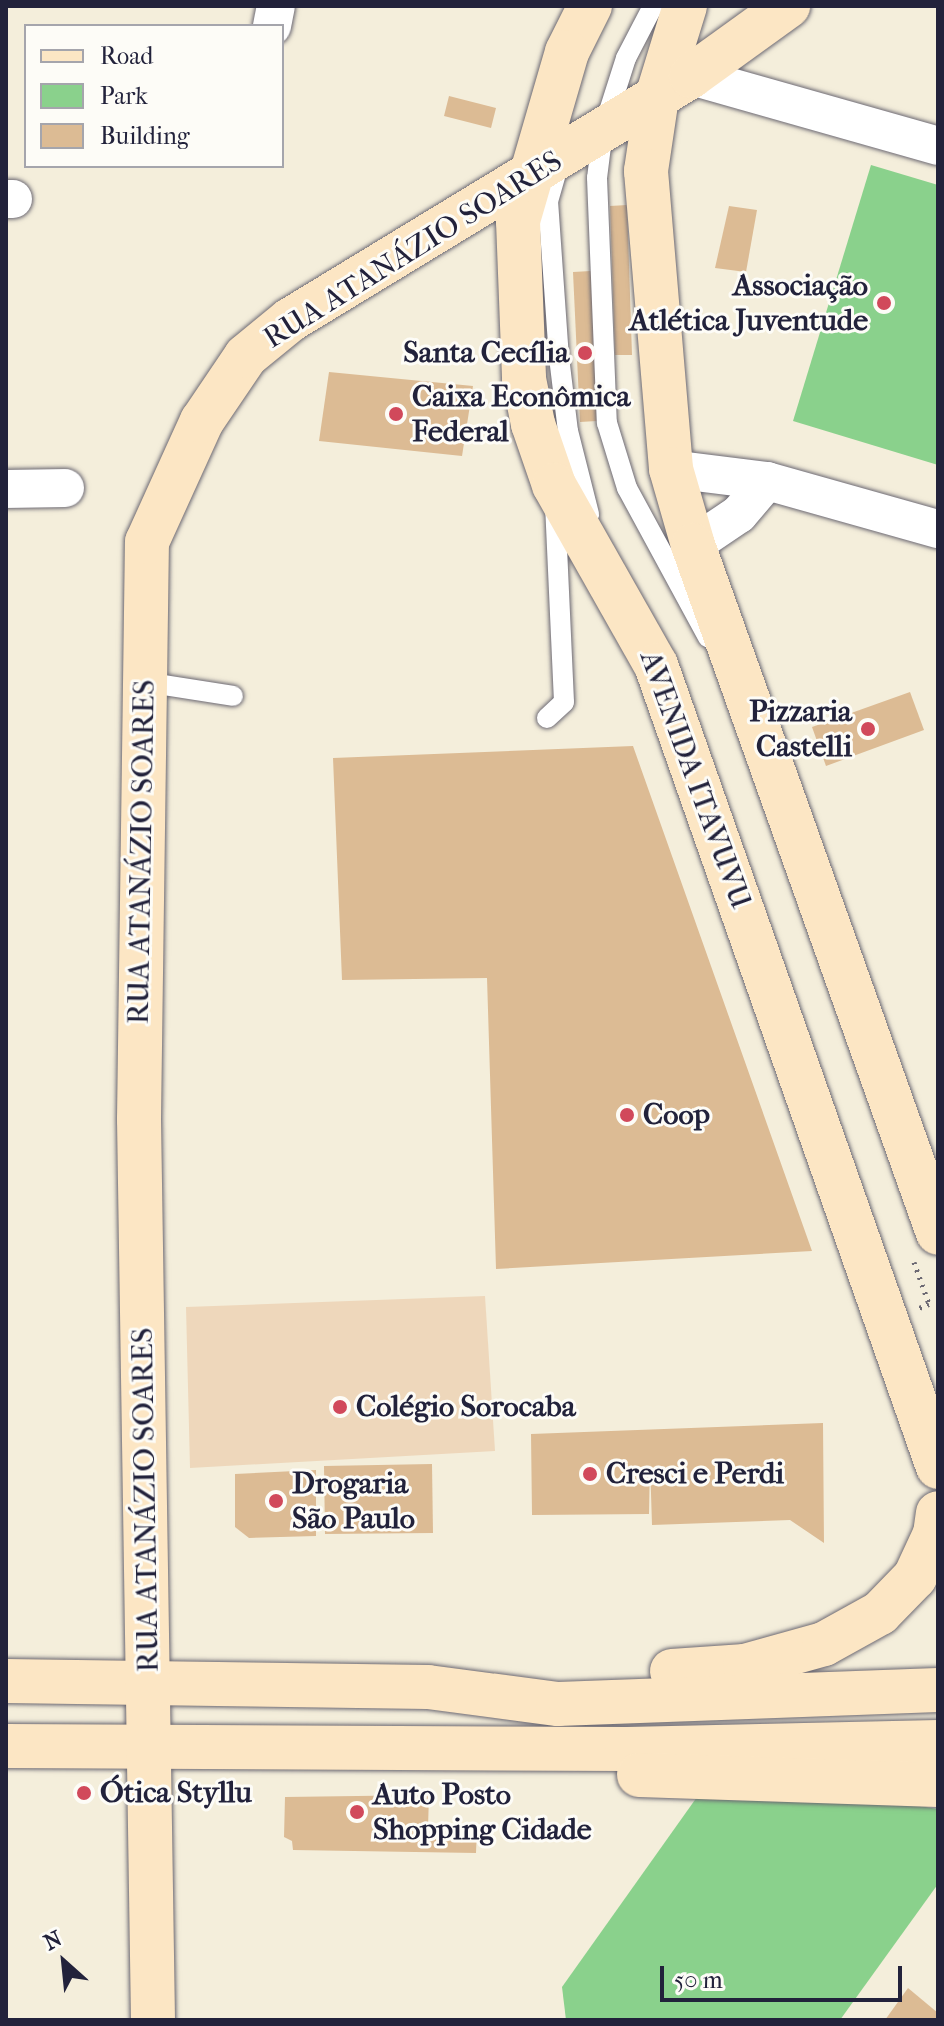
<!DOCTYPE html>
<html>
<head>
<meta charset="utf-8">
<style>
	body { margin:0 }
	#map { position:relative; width:944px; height:2026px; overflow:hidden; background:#f4eedb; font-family:"IM FELL French Canon",serif }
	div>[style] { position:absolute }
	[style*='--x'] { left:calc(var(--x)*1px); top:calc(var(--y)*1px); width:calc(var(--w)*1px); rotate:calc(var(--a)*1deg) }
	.built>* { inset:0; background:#eed7bb }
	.green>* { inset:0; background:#8ad18c }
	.building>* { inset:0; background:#dcbb94 }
	.path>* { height:5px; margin-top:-2.5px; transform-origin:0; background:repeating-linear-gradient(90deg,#6c6973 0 2px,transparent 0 8px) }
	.roads { filter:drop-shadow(0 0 2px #6c6973) drop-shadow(0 0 2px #6c6973) }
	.lane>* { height:20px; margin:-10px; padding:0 10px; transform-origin:10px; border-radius:10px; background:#fff }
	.street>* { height:38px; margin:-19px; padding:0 19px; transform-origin:19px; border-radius:19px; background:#fff }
	.secondary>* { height:44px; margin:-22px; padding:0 22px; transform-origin:22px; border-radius:22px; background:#fce6c4 }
	.dots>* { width:22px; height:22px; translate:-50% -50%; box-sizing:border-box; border:4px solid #fdfcf7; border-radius:50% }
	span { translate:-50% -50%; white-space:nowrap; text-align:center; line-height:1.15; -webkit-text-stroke:6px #fdfcf7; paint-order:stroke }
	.street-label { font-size:30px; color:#22223b }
	.poi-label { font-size:30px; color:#22223b; font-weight:700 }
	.right { translate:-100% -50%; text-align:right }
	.left { translate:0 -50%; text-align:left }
	.frame { position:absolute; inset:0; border:8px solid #22223b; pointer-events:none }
	.legend { position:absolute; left:24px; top:24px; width:260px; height:144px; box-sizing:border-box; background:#fdfcf7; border:2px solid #a5a5ac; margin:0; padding:10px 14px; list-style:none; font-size:24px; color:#22223b }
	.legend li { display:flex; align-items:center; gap:16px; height:40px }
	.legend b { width:40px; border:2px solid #a5a5ac }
	.north { position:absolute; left:24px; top:1922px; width:80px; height:80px; -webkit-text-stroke:6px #fdfcf7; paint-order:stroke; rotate:333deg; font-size:22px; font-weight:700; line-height:32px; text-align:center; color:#22223b }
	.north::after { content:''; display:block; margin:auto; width:28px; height:36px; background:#22223b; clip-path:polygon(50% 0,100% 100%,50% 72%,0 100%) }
	.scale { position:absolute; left:660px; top:1966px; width:242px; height:36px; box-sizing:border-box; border:4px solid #22223b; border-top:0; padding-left:10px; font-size:24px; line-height:28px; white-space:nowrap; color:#22223b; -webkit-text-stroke:6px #fdfcf7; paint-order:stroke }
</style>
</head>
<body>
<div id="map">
	<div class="built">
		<i style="clip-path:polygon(485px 1296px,495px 1451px,190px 1468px,186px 1307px)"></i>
	</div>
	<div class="green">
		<i style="clip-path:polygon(871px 165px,938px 185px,938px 465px,793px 421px)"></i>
		<i style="clip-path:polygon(697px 1797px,894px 1802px,938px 1809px,938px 1884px,840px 2020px,566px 2020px,562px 1987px)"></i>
	</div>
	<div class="building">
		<i style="clip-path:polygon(449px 96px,496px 108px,491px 128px,444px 116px)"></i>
		<i style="clip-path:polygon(627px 205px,632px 355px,615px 355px,610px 206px)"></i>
		<i style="clip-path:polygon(729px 206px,757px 210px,746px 272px,715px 268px)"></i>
		<i style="clip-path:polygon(591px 271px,597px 421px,580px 422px,573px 272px)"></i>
		<i style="clip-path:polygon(329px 372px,473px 386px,462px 456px,319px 441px)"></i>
		<i style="clip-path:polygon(910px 692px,924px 730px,826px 766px,812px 727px)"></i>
		<i style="clip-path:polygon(633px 746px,812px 1251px,496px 1269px,487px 978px,342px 980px,333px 758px)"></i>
		<i style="clip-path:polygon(823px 1423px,824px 1543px,790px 1520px,652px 1525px,650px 1462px,649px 1514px,532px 1515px,531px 1434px)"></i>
		<i style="clip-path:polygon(432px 1464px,433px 1533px,325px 1534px,324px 1466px)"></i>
		<i style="clip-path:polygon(316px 1470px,316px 1536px,249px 1538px,235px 1527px,235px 1474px)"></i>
		<i style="clip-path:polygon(429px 1795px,428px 1828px,477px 1827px,476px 1853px,293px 1850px,292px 1841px,284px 1837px,285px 1797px)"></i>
		<i style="clip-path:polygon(908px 1988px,938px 2013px,938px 2020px,885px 2020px)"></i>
	</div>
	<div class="path">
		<i style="--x:914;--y:1262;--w:45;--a:70.3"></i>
		<i style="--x:929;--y:1304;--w:11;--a:158"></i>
	</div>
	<div class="roads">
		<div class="lane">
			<i style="--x:653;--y:6;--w:59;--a:117.4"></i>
			<i style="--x:626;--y:58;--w:76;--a:107.7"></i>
			<i style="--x:603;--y:130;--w:48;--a:97.1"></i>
			<i style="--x:597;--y:178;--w:245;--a:87.7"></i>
			<i style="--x:607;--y:423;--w:68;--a:72.9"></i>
			<i style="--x:627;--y:488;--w:170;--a:61.5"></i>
			<i style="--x:559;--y:163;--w:40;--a:106"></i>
			<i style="--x:548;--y:201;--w:156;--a:86"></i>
			<i style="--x:559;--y:357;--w:75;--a:83.1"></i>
			<i style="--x:568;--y:431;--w:86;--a:75.8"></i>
			<i style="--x:144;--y:682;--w:90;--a:8.9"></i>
			<i style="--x:547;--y:718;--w:23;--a:-43"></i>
			<i style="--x:564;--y:702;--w:196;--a:-92.6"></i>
		</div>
		<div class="street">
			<i style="--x:272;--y:26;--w:20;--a:-79"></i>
			<i style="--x:691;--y:76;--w:257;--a:15.8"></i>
			<i style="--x:6;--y:199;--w:7;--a:0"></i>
			<i style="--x:671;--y:469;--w:97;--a:7.1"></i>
			<i style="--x:767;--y:481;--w:178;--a:15.7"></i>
			<i style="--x:6;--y:489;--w:59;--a:-1"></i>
			<i style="--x:693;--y:545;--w:55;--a:-34"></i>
			<i style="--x:739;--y:514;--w:43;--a:-49.7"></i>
		</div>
		<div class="secondary">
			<i style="--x:590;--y:6;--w:51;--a:116.6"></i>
			<i style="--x:567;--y:52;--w:176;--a:106.2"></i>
			<i style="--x:518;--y:221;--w:158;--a:87.8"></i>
			<i style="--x:524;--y:379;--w:46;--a:78.7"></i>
			<i style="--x:533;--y:424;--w:65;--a:71"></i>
			<i style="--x:554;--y:485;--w:207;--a:60.5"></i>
			<i style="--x:656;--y:665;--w:850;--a:70.63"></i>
			<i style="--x:685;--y:6;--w:95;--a:107.1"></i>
			<i style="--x:657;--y:97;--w:75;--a:98.5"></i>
			<i style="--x:646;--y:171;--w:299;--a:85.2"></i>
			<i style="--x:671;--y:469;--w:79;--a:73.9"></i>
			<i style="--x:693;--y:545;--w:730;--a:70.4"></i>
			<i style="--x:672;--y:1671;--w:73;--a:-3.9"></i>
			<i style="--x:745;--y:1666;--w:82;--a:-15.6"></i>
			<i style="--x:824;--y:1644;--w:64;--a:-29"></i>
			<i style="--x:880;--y:1613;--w:50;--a:-45.8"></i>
			<i style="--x:915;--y:1577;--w:47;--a:-65.1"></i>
			<i style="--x:935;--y:1534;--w:21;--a:-82"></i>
			<i style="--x:6;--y:1681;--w:422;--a:0.8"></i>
			<i style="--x:428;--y:1687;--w:131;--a:7.5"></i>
			<i style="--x:558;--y:1704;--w:380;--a:-2.1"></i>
			<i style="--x:6;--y:1746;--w:621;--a:0.28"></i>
			<i style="--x:627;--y:1749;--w:311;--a:-1.3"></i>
			<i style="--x:639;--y:1775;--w:299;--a:1.9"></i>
			<i style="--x:153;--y:2020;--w:901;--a:-90.89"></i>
			<i style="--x:139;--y:1119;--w:577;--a:-89.21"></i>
			<i style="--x:147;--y:542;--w:133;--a:-65.6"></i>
			<i style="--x:202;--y:421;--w:78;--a:-55.9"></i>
			<i style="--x:246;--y:356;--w:57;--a:-39.3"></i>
			<i style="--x:290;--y:320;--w:469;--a:-31.3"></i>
			<i style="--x:691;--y:76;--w:120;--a:-35.8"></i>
		</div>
	</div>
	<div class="dots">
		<i style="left:884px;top:303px;background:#d1495b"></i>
		<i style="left:585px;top:353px;background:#d1495b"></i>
		<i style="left:396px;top:414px;background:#d1495b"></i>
		<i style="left:868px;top:729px;background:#d1495b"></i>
		<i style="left:627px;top:1115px;background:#d1495b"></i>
		<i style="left:340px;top:1407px;background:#d1495b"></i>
		<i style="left:590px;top:1474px;background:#d1495b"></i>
		<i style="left:276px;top:1501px;background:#d1495b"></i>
		<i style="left:84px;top:1793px;background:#d1495b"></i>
		<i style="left:357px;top:1812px;background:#d1495b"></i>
	</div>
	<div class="street-label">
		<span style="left:413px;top:250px;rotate:-32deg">RUA ATANÁZIO SOARES</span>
		<span style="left:695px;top:780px;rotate:70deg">AVENIDA ITAVUVU</span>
		<span style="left:142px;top:852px;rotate:-89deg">RUA ATANÁZIO SOARES</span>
		<span style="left:146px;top:1500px;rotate:-91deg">RUA ATANÁZIO SOARES</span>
	</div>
	<div class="poi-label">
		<span class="right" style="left:868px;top:303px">Associação<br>Atlética Juventude</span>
		<span class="right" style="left:569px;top:353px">Santa Cecília</span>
		<span class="left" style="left:412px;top:414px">Caixa Econômica<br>Federal</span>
		<span class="right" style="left:852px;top:729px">Pizzaria<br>Castelli</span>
		<span class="left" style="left:643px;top:1115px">Coop</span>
		<span class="left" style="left:356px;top:1407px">Colégio Sorocaba</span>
		<span class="left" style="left:606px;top:1474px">Cresci e Perdi</span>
		<span class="left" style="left:292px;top:1501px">Drogaria<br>São Paulo</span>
		<span class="left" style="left:100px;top:1793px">Ótica Styllu</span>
		<span class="left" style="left:373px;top:1812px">Auto Posto<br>Shopping Cidade</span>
	</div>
	<div class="frame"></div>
	<ul class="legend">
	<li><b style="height:10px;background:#fce6c4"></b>Road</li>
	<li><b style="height:22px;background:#8ad18c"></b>Park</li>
	<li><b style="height:22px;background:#dcbb94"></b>Building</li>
	</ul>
	<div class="north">N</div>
	<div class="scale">50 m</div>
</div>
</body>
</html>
